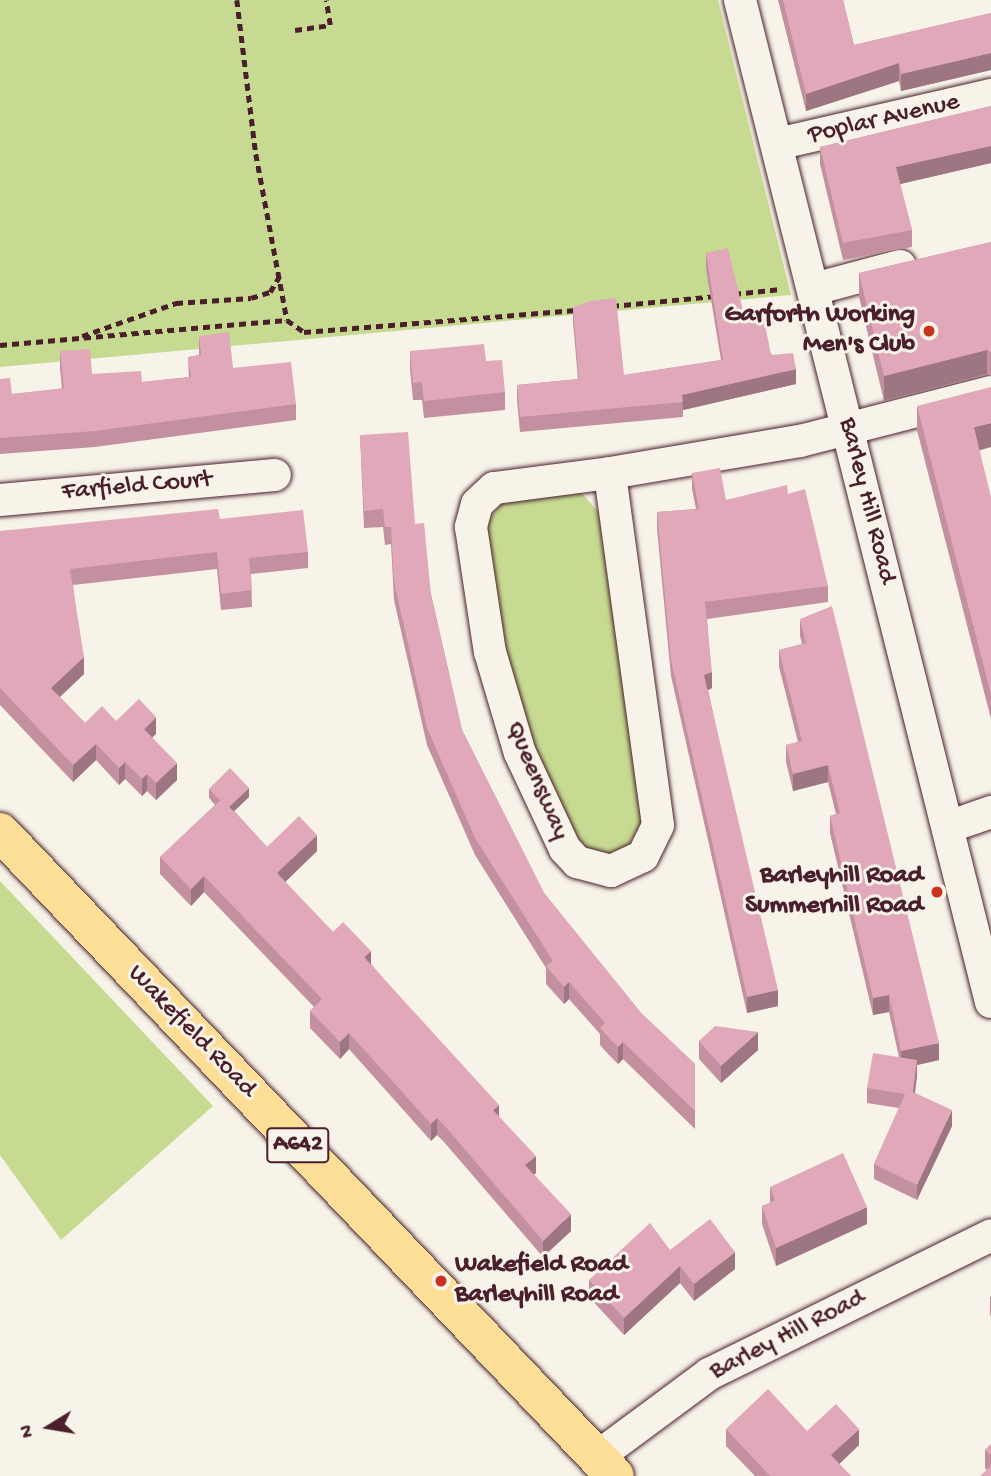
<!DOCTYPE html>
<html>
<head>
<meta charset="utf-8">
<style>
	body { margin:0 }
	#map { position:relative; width:991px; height:1476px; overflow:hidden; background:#f7f3e8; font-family:"Gochi Hand",sans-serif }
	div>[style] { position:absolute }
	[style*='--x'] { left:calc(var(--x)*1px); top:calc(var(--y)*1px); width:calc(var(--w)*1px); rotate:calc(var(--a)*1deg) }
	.green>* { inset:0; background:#c6db91 }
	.path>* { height:4.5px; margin-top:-2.25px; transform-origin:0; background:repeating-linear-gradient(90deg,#4a1f2b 0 7px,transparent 0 12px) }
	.roads { filter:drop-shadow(0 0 2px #4a1f2b) drop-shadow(0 0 2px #4a1f2b) }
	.minor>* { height:32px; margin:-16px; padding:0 16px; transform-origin:16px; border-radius:16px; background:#f7f3e8 }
	.major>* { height:38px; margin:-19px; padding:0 19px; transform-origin:19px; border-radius:19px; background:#fcde96 }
	.wall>* { inset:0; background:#c2909f }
	.shaded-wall>* { inset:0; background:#9e7682 }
	.building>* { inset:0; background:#e1a8b9 }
	.dots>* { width:19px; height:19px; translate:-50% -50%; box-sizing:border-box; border:4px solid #f7f3e8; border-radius:50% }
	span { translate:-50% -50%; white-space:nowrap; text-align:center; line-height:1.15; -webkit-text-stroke:6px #f7f3e8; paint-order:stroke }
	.shield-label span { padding:2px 5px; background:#f7f3e8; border:2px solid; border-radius:5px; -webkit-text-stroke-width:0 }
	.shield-label { font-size:24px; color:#4a1f2b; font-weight:700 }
	.street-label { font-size:26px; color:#4a1f2b }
	.poi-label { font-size:26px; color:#4a1f2b; font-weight:700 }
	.right { translate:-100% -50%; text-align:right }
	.left { translate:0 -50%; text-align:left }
	.north { position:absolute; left:14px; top:1392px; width:70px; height:70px; -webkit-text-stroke:5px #f7f3e8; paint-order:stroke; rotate:259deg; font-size:19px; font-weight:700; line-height:28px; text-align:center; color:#4a1f2b }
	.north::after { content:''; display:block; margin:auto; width:24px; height:32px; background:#4a1f2b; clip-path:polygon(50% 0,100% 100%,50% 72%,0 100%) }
</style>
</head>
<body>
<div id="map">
	<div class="green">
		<i style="clip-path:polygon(0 0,718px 0,791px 295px,0 367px)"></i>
		<i style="clip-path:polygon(580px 491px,602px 516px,643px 824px,622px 854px,598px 856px,576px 842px,549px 790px,504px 658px,483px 528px,504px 499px)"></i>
		<i style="clip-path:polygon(0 881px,213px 1106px,61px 1240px,0 1155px)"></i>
	</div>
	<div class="path">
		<i style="--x:237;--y:0;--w:155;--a:83"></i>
		<i style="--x:256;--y:154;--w:169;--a:79.4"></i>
		<i style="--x:295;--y:30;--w:35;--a:-8"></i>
		<i style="--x:330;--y:25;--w:25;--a:-99"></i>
		<i style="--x:734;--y:294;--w:47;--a:-6.1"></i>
		<i style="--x:612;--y:306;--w:103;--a:-5.5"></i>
		<i style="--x:82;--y:336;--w:100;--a:-19.3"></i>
		<i style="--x:176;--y:303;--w:75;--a:-3.8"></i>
		<i style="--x:251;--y:298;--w:20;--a:-18"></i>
		<i style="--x:270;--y:292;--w:17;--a:-59"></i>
		<i style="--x:0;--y:345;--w:288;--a:-5"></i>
		<i style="--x:287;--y:320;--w:21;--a:35"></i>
		<i style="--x:304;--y:332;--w:273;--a:-4.6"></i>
	</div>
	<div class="roads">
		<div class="minor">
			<i style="--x:740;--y:0;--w:1033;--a:75.94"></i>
			<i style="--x:777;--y:144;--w:220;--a:-12.9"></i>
			<i style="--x:814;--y:289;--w:89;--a:-15"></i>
			<i style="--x:610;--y:473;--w:117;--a:172.6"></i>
			<i style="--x:494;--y:488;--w:23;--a:137"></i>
			<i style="--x:477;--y:504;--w:24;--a:105"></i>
			<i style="--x:471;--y:527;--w:126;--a:81.4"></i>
			<i style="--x:490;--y:652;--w:105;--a:73.5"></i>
			<i style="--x:520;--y:753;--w:106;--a:64.9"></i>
			<i style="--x:565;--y:849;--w:18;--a:47"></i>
			<i style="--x:577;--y:862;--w:35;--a:15"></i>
			<i style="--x:611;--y:871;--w:35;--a:-25"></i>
			<i style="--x:643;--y:856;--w:34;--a:-64"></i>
			<i style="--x:658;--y:825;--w:355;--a:-97.8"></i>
			<i style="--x:610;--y:473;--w:193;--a:-9.6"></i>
			<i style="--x:800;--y:441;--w:197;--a:-14.4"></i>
			<i style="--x:0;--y:500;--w:276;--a:-5.2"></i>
			<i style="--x:948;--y:827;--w:46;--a:-19.2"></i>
			<i style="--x:597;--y:1457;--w:139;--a:-36.5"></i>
			<i style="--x:709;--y:1374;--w:314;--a:-26.2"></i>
		</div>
		<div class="major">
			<i style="--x:0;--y:832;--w:890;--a:46.32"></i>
		</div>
	</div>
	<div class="wall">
		<i style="clip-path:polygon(778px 0,843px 0,854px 45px,991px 13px,991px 70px,901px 91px,899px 81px,806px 111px)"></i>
		<i style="clip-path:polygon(991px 106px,991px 163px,900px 184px,912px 230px,912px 247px,843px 260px,820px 164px,820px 147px)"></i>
		<i style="clip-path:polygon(991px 242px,991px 376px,987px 374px,884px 401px,859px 297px,859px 273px)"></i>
		<i style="clip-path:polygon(706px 253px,746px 323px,796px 384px,683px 410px,683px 417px,520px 432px,517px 400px,517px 385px,578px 379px,573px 322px,573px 307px,624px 375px,721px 360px,706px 269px)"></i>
		<i style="clip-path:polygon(199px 336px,233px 368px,296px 404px,296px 420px,95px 447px,0 454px,0 379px,12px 394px,62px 389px,60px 368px,60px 351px,92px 374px,142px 382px,189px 377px,188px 357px,199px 355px)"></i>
		<i style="clip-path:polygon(410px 351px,486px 361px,505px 392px,505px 410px,424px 418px,422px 400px,413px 400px,410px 369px)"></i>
		<i style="clip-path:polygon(917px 406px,979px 450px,991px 498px,991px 719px,917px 430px)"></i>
		<i style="clip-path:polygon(360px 435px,415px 524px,462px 730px,544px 893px,641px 1013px,695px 1064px,695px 1129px,623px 1059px,618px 1064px,609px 1055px,600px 1045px,600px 1034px,569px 999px,564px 1004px,546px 984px,546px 968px,475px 855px,427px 745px,394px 600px,391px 544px,385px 545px,383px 527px,364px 528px)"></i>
		<i style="clip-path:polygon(692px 473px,726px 500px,788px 494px,828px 586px,828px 602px,707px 619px,712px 688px,708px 690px,778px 1006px,747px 1013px,671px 676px,657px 529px,657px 512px,696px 509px,692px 489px)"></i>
		<i style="clip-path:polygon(220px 519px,308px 552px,308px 568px,251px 574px,252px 607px,221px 610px,217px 569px,73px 585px,84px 674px,60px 697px,85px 723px,116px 721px,156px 734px,152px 737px,177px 780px,156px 800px,147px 791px,142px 796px,125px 779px,119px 785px,96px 760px,73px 782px,0 705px,0 531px)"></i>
		<i style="clip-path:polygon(800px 619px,939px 1060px,917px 1065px,917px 1075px,915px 1093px,952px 1126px,917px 1200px,874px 1179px,874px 1164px,899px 1108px,867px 1103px,867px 1088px,899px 1057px,889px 1012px,873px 1015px,830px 833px,830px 816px,836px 814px,828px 782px,793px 791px,786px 762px,786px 745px,798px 742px,779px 667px,779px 650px,802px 644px,800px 636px)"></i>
		<i style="clip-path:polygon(209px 789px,249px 797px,234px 811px,267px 847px,317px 851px,285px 882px,333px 932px,371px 964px,499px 1116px,536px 1173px,534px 1174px,571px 1231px,543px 1257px,444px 1142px,437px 1135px,431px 1141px,349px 1049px,340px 1059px,310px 1028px,310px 1011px,314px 1007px,204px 892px,191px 906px,160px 874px,160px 857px,215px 805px,209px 798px)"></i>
		<i style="clip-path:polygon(699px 1041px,758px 1050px,721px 1083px,699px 1059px)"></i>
		<i style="clip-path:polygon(770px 1187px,867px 1224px,776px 1266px,762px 1224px,762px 1206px,770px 1203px)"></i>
		<i style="clip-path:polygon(670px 1250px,735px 1269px,694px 1301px,680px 1283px,624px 1335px,589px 1297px,589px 1280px)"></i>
		<i style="clip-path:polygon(991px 1296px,991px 1317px,990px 1314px,990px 1297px)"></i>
		<i style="clip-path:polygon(726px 1429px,807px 1431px,859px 1445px,839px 1464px,851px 1476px,755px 1476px,726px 1446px)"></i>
		<i style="clip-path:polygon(991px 1444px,991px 1476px,985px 1468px,985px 1450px)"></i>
	</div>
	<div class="shaded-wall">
		<i style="clip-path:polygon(991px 53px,991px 70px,901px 91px,901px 74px)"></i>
		<i style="clip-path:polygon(899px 63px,899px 81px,806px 111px,806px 94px)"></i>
		<i style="clip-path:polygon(991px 146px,991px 163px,896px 185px,896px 167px)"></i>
		<i style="clip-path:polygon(987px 350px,987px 374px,884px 401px,884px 376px)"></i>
		<i style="clip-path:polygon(796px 369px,796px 384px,683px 410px,682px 395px)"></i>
		<i style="clip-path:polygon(991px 423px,991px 447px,974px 452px,974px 427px)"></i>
		<i style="clip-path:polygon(84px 657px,84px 674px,51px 705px,51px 688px)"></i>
		<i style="clip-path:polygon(712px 672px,712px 688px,704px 692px,704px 675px)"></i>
		<i style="clip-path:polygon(156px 717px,156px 734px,144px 745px,144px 729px)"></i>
		<i style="clip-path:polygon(96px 744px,96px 760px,73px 782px,73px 765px)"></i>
		<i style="clip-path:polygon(125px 762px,125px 779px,119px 785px,119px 768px)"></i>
		<i style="clip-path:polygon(177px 763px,177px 780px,156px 800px,156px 783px)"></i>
		<i style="clip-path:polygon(828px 765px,828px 782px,793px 791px,793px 774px)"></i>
		<i style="clip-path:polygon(147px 774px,147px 791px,142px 796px,142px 779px)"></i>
		<i style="clip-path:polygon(249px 788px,249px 797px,228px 817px,228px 808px)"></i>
		<i style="clip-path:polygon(317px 835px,317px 851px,277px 890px,277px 873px)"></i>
		<i style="clip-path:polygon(204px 876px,204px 892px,191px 906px,191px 889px)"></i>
		<i style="clip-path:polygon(371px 951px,371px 968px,364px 957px)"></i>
		<i style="clip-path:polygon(569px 982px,569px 999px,564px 1004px,564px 987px)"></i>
		<i style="clip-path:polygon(778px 990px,778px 1006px,747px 1013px,747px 997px)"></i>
		<i style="clip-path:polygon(889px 995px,889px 1012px,873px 1015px,873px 998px)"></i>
		<i style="clip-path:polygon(758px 1032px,758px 1050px,721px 1083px,721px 1066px)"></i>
		<i style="clip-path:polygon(349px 1033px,349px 1049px,340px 1059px,340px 1042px)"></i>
		<i style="clip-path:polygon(623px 1042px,623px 1059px,618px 1064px,618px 1047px)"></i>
		<i style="clip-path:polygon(939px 1043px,939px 1060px,917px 1065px,917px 1075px,913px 1107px,901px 1068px,901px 1051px)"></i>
		<i style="clip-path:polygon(499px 1105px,499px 1122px,493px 1110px)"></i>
		<i style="clip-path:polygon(952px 1110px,952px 1126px,917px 1200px,917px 1185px)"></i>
		<i style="clip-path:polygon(437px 1118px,437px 1135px,431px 1141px,431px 1124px)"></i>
		<i style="clip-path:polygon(536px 1156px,536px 1173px,525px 1182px,525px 1165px)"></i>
		<i style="clip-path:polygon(867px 1207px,867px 1224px,776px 1266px,776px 1248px)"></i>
		<i style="clip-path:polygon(571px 1214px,571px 1231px,543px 1257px,543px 1241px)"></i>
		<i style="clip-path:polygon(735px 1252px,735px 1269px,694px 1301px,694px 1284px)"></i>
		<i style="clip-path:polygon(680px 1266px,680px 1283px,624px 1335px,624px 1318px)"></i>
		<i style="clip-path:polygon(859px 1429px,859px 1445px,831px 1472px,831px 1455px)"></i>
	</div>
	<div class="building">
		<i style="clip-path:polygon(783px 0,843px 0,854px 45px,991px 13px,991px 53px,901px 74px,899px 63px,806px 94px)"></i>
		<i style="clip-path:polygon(991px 106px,991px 146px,896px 167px,912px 230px,843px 243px,820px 147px)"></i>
		<i style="clip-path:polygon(991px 242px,991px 352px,987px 350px,884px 376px,859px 273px)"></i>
		<i style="clip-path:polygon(728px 248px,746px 323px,764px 319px,771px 355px,793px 353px,796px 369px,682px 395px,683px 402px,520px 417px,517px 385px,579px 379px,573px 307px,591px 301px,616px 298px,624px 375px,723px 360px,706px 253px)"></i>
		<i style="clip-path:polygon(229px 332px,233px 368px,291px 362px,296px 404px,95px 431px,0 438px,0 379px,10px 378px,12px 394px,64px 388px,60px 351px,90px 349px,92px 374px,141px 371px,142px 382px,191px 377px,188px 357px,201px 355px,199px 336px)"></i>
		<i style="clip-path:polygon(484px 344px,486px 361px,502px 360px,505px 392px,424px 401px,422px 382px,413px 383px,410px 351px)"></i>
		<i style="clip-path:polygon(991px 387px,991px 423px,974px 427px,991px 498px,991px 695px,917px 406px)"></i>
		<i style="clip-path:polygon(408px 432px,415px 524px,424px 523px,431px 596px,462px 730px,544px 893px,641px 1013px,695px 1064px,695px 1111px,623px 1042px,618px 1047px,609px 1038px,600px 1028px,605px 1023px,569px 982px,564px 987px,546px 966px,553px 961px,475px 838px,427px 728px,394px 582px,391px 527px,385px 527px,383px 509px,364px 511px,360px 435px)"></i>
		<i style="clip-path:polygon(720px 468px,726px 500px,787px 485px,788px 494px,805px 489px,828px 586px,705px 602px,712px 672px,704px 675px,778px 990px,747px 997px,671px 660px,657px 512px,699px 509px,692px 473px)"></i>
		<i style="clip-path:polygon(218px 509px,220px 519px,303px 510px,308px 552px,249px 558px,252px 590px,221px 594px,217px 552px,70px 569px,84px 657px,51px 688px,85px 723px,102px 706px,116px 721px,139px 699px,156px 717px,144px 729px,177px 763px,156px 783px,147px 774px,142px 779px,125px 762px,119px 768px,96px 744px,73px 765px,0 688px,0 531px)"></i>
		<i style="clip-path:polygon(832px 606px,939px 1043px,901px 1051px,889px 995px,873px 998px,830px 816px,840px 813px,828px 765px,793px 774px,786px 745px,802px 741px,779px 650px,806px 643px,800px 619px)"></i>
		<i style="clip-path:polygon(230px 768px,249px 788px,229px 807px,222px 799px,220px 800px,209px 789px)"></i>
		<i style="clip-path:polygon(222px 799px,267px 847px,299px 816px,317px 835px,277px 873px,333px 932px,343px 922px,371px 951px,364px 957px,499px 1105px,493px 1110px,536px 1156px,525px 1165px,571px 1214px,543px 1241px,444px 1125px,437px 1118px,431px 1124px,349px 1033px,340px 1042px,310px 1011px,322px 999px,204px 876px,191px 889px,160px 857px)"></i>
		<i style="clip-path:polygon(715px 1026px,758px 1032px,721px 1066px,699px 1041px)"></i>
		<i style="clip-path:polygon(873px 1053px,917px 1060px,913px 1092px,952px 1110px,917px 1185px,874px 1164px,905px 1094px,867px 1088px)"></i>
		<i style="clip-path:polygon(843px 1153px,867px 1207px,776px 1248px,762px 1206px,775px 1200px,770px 1187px)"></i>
		<i style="clip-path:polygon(710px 1219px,735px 1252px,694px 1284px,680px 1266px,624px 1318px,589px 1280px,650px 1223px,670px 1250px)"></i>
		<i style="clip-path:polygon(768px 1389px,807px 1431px,836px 1404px,859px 1429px,831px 1455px,851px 1476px,770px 1476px,726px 1429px)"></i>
		<i style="clip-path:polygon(991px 1444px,991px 1455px,985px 1450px)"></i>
		<i style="clip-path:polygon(991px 1466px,991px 1476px,980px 1476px)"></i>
	</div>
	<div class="dots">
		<i style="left:929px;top:331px;background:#c8321e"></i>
		<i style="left:937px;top:892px;background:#c8321e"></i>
		<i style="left:441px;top:1281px;background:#c8321e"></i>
	</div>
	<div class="shield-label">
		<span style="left:298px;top:1145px">A642</span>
	</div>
	<div class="street-label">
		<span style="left:884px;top:120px;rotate:-13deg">Poplar Avenue</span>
		<span style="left:137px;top:487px;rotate:-5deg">Farfield Court</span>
		<span style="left:866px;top:501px;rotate:76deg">Barley Hill Road</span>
		<span style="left:536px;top:781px;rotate:67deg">Queensway</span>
		<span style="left:191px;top:1032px;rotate:46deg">Wakefield Road</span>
		<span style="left:788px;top:1336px;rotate:-27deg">Barley Hill Road</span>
	</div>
	<div class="poi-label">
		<span class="right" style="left:915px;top:331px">Garforth Working<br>Men's Club</span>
		<span class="right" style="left:923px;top:892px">Barleyhill Road<br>Summerhill Road</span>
		<span class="left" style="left:455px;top:1281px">Wakefield Road<br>Barleyhill Road</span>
	</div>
	<div class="north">N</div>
</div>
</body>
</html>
